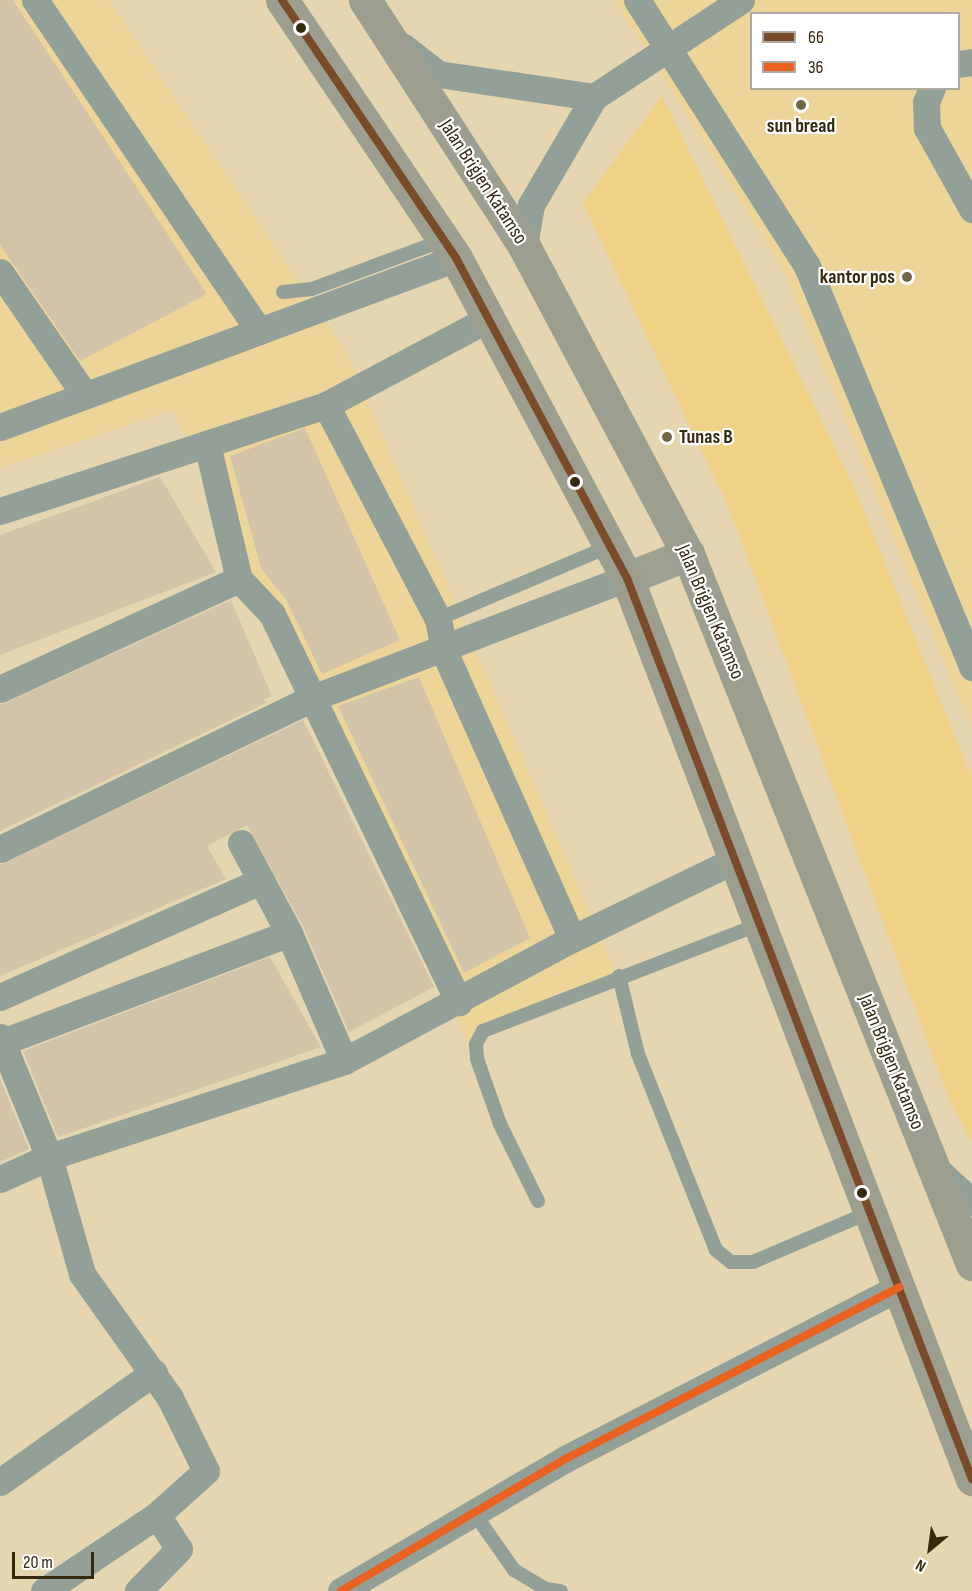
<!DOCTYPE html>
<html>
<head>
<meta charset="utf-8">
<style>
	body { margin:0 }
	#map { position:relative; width:972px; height:1591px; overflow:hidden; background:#e5d6b1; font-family:"Sofia Sans Condensed",sans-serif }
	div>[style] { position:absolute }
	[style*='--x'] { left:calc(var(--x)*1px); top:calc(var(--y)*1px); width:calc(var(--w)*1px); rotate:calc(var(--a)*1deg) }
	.built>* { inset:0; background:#edd59a }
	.green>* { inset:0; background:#efd286 }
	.building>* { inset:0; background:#d3c3a8 }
	.service>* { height:14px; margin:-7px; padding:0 7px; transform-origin:7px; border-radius:7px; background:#92a098 }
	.minor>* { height:27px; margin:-13.5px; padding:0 13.5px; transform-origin:13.5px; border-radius:13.5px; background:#92a098 }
	.primary>* { height:33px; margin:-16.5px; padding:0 16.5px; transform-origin:16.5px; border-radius:16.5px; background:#9ea192 }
	.trunk>* { height:33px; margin:-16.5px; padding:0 16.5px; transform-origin:16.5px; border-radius:16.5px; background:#9c9f8f }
	.bus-1>* { height:8px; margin:-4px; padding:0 4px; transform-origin:4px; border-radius:4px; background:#7a4b2a }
	.bus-2>* { height:8px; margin:-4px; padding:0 4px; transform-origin:4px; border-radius:4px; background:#e96221 }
	.dots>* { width:16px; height:16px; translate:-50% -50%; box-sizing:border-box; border:3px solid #fff; border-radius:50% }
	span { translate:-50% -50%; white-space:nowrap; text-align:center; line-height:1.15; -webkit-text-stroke:4.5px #fff; paint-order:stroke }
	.poi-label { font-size:20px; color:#352a0e; font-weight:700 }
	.right { translate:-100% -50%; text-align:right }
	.left { translate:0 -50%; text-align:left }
	.street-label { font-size:20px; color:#352a0e }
	.legend { position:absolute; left:750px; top:12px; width:210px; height:78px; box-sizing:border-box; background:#fff; border:2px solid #aeaa9f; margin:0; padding:8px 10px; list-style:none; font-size:18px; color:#352a0e }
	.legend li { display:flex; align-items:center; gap:12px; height:30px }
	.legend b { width:30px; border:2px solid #aeaa9f }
	.north { position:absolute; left:900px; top:1519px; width:60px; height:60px; -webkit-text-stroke:4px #fff; paint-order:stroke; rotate:209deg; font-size:16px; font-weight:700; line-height:24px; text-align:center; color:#352a0e }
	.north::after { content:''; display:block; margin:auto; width:21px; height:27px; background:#352a0e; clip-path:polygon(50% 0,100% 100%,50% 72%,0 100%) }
	.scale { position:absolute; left:12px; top:1552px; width:82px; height:27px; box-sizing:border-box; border:3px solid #352a0e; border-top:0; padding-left:8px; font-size:18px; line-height:21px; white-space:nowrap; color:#352a0e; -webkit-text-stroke:4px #fff; paint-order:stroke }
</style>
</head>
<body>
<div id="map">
	<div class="built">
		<i style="clip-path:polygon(0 0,109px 0,346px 351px,620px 982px,468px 1043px,173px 410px,0 468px)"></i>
		<i style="clip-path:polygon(evenodd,615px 0,972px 0,972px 730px,785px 273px,615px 0,752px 14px,958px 14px,958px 88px,752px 88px,752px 14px)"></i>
	</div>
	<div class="green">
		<i style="clip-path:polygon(662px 96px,856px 491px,972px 779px,972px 1143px,947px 1094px,729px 508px,583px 203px)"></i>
	</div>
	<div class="building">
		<i style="clip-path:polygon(0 0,13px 0,207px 294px,80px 361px,0 245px)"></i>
		<i style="clip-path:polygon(305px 428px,400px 640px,322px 674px,286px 600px,261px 568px,230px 456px)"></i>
		<i style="clip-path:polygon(160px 477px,216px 572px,0 655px,0 535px)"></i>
		<i style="clip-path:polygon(231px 600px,272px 696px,264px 699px,266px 703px,0 831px,0 705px)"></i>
		<i style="clip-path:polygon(419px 677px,530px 938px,464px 973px,338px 706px)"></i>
		<i style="clip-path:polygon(303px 720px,434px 987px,349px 1032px,303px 926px,247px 825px,207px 846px,226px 879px,0 976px,0 865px)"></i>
		<i style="clip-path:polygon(270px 957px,321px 1047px,58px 1137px,23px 1051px)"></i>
		<i style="clip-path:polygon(0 1079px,29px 1149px,0 1162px)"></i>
	</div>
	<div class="service">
		<i style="--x:283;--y:292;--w:29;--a:-6"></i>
		<i style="--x:312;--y:289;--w:141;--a:-20.4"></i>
		<i style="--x:438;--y:619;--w:185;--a:-23"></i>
		<i style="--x:619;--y:976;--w:80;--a:76.3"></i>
		<i style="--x:638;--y:1054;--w:211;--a:68.3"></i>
		<i style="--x:716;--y:1250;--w:19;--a:39"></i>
		<i style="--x:731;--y:1262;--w:22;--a:0"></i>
		<i style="--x:753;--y:1262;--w:127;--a:-23.1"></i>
		<i style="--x:538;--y:1201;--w:86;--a:-116.3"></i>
		<i style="--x:500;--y:1124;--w:69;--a:-109.5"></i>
		<i style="--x:477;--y:1059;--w:15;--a:-94"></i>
		<i style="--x:476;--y:1044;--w:15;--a:-62"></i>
		<i style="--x:483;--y:1031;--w:297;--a:-21.1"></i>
		<i style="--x:474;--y:1513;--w:70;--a:54.9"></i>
		<i style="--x:514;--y:1570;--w:37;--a:31"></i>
		<i style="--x:546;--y:1589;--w:15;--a:8"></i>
	</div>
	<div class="minor">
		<i style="--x:35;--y:0;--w:400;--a:55.9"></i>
		<i style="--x:637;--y:0;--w:316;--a:57.4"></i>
		<i style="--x:807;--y:266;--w:434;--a:67.6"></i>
		<i style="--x:402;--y:46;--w:46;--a:37.9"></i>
		<i style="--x:438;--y:74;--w:158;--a:8.4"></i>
		<i style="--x:594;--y:97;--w:125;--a:120.3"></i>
		<i style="--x:531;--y:205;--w:42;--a:99.7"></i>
		<i style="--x:958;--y:64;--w:14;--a:-8"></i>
		<i style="--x:932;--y:88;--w:15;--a:113"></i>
		<i style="--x:926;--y:102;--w:26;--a:88"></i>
		<i style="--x:927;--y:128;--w:93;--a:60.9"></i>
		<i style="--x:594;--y:97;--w:176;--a:-33.4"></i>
		<i style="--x:0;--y:272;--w:150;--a:55.4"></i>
		<i style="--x:326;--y:405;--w:183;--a:-28"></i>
		<i style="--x:0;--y:427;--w:486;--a:-20.3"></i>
		<i style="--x:207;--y:444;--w:139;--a:76.7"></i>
		<i style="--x:239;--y:579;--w:48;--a:46.7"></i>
		<i style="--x:272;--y:614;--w:431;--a:64.3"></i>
		<i style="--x:0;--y:511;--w:343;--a:-18"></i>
		<i style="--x:326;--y:405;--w:242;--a:62.4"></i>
		<i style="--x:438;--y:619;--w:33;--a:79"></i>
		<i style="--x:444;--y:651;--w:315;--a:66"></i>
		<i style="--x:0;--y:689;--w:263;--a:-24.7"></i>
		<i style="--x:241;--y:843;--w:102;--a:61.9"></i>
		<i style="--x:289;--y:933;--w:139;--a:66.7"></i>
		<i style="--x:0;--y:849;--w:347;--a:-25.8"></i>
		<i style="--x:312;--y:698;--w:337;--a:-20.9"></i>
		<i style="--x:0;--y:997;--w:286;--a:-24"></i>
		<i style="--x:0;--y:1037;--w:130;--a:67.8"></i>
		<i style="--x:49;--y:1157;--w:122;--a:74.2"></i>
		<i style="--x:82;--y:1274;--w:152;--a:54.6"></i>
		<i style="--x:170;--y:1398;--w:81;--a:63.7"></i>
		<i style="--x:206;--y:1471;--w:66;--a:138.1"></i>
		<i style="--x:157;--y:1515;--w:40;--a:57.1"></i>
		<i style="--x:179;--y:1549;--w:59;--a:134.3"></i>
		<i style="--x:0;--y:1043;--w:309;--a:-20.8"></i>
		<i style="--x:936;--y:1169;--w:49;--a:42.5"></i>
		<i style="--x:0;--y:1179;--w:54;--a:-24.2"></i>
		<i style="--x:49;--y:1157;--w:310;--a:-18"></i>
		<i style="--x:344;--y:1061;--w:259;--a:-28.2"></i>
		<i style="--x:572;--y:939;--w:181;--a:-25.9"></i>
		<i style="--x:0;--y:1482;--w:189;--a:-35.5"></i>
		<i style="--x:44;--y:1591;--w:136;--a:-33.9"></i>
		<i style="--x:341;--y:1591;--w:260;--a:-30.5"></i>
		<i style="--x:565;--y:1459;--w:376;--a:-27.2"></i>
	</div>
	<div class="primary">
		<i style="--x:627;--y:578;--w:66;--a:-21.5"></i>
	</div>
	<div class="trunk">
		<i style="--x:282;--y:0;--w:311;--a:56"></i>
		<i style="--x:456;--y:258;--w:363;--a:61.9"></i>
		<i style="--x:627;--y:578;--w:965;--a:69.05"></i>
		<i style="--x:365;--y:0;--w:293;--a:57.1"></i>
		<i style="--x:524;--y:246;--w:349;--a:62"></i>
		<i style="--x:688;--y:554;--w:765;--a:68.2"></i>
	</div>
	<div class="bus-1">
		<i style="--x:282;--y:0;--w:311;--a:56"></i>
		<i style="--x:456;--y:258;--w:363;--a:61.9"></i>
		<i style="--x:627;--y:578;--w:965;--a:69.05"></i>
	</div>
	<div class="bus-2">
		<i style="--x:341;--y:1591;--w:260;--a:-30.5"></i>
		<i style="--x:565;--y:1459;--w:376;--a:-27.2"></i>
	</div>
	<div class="dots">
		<i style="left:301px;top:28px;background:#352a0e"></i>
		<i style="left:801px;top:105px;background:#736647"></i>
		<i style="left:907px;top:277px;background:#736647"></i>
		<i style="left:667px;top:437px;background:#736647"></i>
		<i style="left:575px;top:482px;background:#352a0e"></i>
		<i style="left:862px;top:1193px;background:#352a0e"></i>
	</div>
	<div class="poi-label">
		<span style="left:801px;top:126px">sun bread</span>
		<span class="right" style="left:895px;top:277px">kantor pos</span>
		<span class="left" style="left:679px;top:437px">Tunas B</span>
	</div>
	<div class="street-label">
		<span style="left:483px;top:182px;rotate:57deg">Jalan Brigjen Katamso</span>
		<span style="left:710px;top:612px;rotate:67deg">Jalan Brigjen Katamso</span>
		<span style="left:891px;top:1062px;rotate:68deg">Jalan Brigjen Katamso</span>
	</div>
	<ul class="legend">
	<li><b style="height:8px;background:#7a4b2a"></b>66</li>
	<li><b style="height:8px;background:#e96221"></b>36</li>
	</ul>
	<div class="north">N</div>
	<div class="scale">20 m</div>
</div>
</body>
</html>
